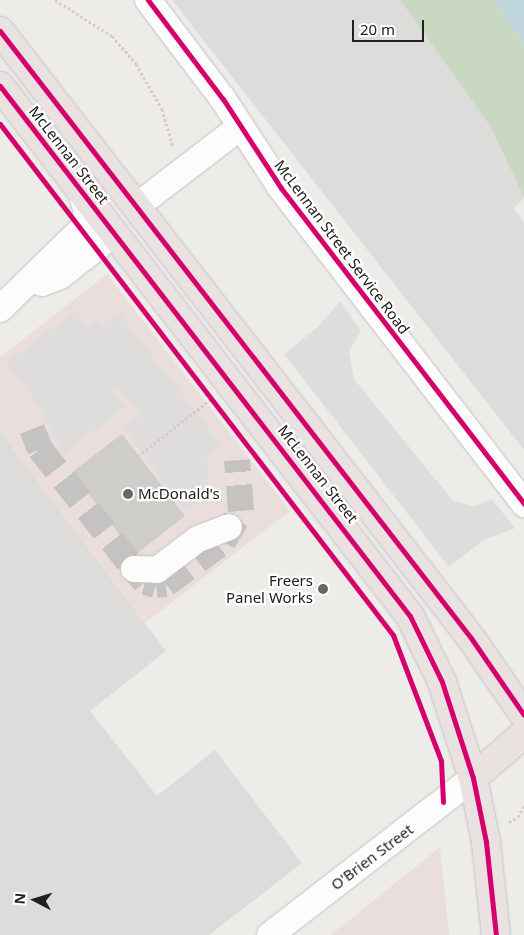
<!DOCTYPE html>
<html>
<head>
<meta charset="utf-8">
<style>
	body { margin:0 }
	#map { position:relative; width:524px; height:935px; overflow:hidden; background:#edece9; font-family:"Noto Sans",sans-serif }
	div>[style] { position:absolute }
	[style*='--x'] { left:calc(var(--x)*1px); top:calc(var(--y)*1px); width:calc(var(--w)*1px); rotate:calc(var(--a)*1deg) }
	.residential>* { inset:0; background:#dddcda }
	.commercial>* { inset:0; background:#eadedc }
	.forest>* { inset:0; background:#c9d9c1 }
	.parking>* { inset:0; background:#dedddc }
	.water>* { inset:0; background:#c0d6dd }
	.building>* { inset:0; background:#cecdca }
	.minor-tunnel>* { height:26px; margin-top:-13px; transform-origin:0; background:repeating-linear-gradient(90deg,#c4c3c1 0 26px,transparent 0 39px) }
	.path>* { height:3px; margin-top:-1.5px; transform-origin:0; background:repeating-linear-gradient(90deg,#d6cbc9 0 2.5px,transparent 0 5px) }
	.roads { filter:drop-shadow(0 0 1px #c3c3c1) drop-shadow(0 0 1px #c3c3c1) }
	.minor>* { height:26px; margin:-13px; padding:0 13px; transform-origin:13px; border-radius:13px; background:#fcfcfc }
	.highway>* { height:28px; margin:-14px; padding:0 14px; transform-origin:14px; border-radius:14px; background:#eae1e1 }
	.cycleway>* { height:5px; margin:-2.5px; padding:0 2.5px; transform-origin:2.5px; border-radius:2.5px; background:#d6006c }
	.dots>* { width:14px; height:14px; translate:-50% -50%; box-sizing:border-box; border:2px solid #fff; border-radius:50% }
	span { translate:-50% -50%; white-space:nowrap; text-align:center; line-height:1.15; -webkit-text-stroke:4.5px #fff; paint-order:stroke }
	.street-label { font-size:15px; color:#202020 }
	.poi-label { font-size:15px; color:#202020 }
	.left { translate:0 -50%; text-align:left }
	.right { translate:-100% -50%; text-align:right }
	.north { position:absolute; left:10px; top:875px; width:50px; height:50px; -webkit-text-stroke:4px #fff; paint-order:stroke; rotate:275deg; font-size:14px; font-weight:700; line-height:20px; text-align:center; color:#202020 }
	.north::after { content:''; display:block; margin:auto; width:18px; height:22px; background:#202020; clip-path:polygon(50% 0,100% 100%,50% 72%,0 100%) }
	.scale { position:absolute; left:352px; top:20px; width:72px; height:22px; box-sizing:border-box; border:2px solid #202020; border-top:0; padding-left:6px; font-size:15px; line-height:18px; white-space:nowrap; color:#202020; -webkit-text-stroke:4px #fff; paint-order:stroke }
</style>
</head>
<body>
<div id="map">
	<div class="residential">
		<i style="clip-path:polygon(172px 0,400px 0,490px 126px,524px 198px,514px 208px,524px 223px,524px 450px)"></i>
		<i style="clip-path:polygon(0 431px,166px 651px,90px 711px,157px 796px,215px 750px,302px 863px,209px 935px,0 935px)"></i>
	</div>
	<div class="commercial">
		<i style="clip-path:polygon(107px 274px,290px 511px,145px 623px,0 431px,0 357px)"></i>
		<i style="clip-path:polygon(440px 847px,449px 935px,331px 935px)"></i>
	</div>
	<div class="forest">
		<i style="clip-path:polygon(400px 0,494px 0,524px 45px,524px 198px,490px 126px)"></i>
	</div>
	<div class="parking">
		<i style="clip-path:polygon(340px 301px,361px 331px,349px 351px,354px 379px,453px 501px,475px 506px,492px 499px,515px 528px,484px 540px,449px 567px,284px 354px,318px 327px)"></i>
		<i style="clip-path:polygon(75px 311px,87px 326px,97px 318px,102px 325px,118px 312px,220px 443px,205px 456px,210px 463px,204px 497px,187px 513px,123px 428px,140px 416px,117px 384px,111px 389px,125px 407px,64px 453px,53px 439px,44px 413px,6px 363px)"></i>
	</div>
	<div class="water">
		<i style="clip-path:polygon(494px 0,524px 0,524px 45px)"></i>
	</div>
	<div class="building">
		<i style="clip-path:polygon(122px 434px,185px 516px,135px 555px,72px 472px)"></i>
	</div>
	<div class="minor-tunnel">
		<i style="--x:32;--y:429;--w:22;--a:68"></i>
		<i style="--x:40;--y:449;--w:152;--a:51.9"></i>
		<i style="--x:134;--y:569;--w:17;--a:50"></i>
		<i style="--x:145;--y:582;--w:11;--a:15"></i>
		<i style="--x:156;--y:585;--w:10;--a:-6"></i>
		<i style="--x:166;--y:584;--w:71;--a:-36.4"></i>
		<i style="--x:223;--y:542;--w:36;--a:-60"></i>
		<i style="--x:241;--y:511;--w:51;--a:-94.5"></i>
	</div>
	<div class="path">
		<i style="--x:55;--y:0;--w:67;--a:32.3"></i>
		<i style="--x:112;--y:36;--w:37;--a:49"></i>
		<i style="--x:136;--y:64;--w:52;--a:60"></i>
		<i style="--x:162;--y:109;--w:40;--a:74"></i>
		<i style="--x:138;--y:456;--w:91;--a:-37.9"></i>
		<i style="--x:509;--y:822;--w:10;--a:-29"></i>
		<i style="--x:518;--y:817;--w:13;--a:-61"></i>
	</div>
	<div class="roads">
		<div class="minor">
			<i style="--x:148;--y:0;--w:124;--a:52.9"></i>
			<i style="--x:223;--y:99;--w:106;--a:56.9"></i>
			<i style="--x:281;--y:188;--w:399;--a:52.4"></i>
			<i style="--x:137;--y:206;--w:130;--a:-37.5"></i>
			<i style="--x:42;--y:283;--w:19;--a:-21"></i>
			<i style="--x:60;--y:276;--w:68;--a:-37.9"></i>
			<i style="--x:0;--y:309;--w:117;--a:-44.3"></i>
			<i style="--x:84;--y:227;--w:14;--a:-78"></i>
			<i style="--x:87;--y:213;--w:23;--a:-105"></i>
			<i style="--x:134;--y:569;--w:23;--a:2"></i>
			<i style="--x:157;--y:570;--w:51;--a:-37.1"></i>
			<i style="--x:198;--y:539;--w:33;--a:-21"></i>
			<i style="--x:270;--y:935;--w:257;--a:-37.7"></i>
		</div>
		<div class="highway">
			<i style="--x:0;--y:31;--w:768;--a:52.19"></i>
			<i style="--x:471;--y:638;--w:93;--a:55.5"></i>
			<i style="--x:0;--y:86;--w:670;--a:52.28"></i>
			<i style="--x:410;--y:616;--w:73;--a:64.1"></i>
			<i style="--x:442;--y:682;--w:101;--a:72.1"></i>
			<i style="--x:473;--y:778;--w:65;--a:78.5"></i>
			<i style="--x:486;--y:842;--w:94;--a:83.9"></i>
			<i style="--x:473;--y:778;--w:67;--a:-40.8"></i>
		</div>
	</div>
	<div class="cycleway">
		<i style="--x:148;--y:0;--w:124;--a:52.9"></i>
		<i style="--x:223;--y:99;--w:106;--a:56.9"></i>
		<i style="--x:281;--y:188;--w:399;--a:52.4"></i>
		<i style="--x:0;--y:31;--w:768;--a:52.19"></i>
		<i style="--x:471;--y:638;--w:93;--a:55.5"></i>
		<i style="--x:0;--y:86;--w:670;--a:52.28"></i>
		<i style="--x:410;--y:616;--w:73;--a:64.1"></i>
		<i style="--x:442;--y:682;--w:101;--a:72.1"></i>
		<i style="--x:473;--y:778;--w:65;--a:78.5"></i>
		<i style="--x:486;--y:842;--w:94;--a:83.9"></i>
		<i style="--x:0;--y:124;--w:645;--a:52.44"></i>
		<i style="--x:393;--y:635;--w:135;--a:69.1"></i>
		<i style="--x:441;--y:761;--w:41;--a:87.2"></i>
	</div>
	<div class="dots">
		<i style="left:128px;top:494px;background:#686766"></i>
		<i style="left:323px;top:589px;background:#686766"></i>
	</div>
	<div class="street-label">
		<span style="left:69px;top:155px;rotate:52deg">McLennan Street</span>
		<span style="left:342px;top:247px;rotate:53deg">McLennan Street Service Road</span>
		<span style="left:318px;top:474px;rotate:52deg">McLennan Street</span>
		<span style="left:372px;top:857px;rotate:-37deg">O'Brien Street</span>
	</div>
	<div class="poi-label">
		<span class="left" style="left:138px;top:494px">McDonald's</span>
		<span class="right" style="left:313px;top:589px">Freers<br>Panel Works</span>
	</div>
	<div class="north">N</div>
	<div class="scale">20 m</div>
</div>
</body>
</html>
